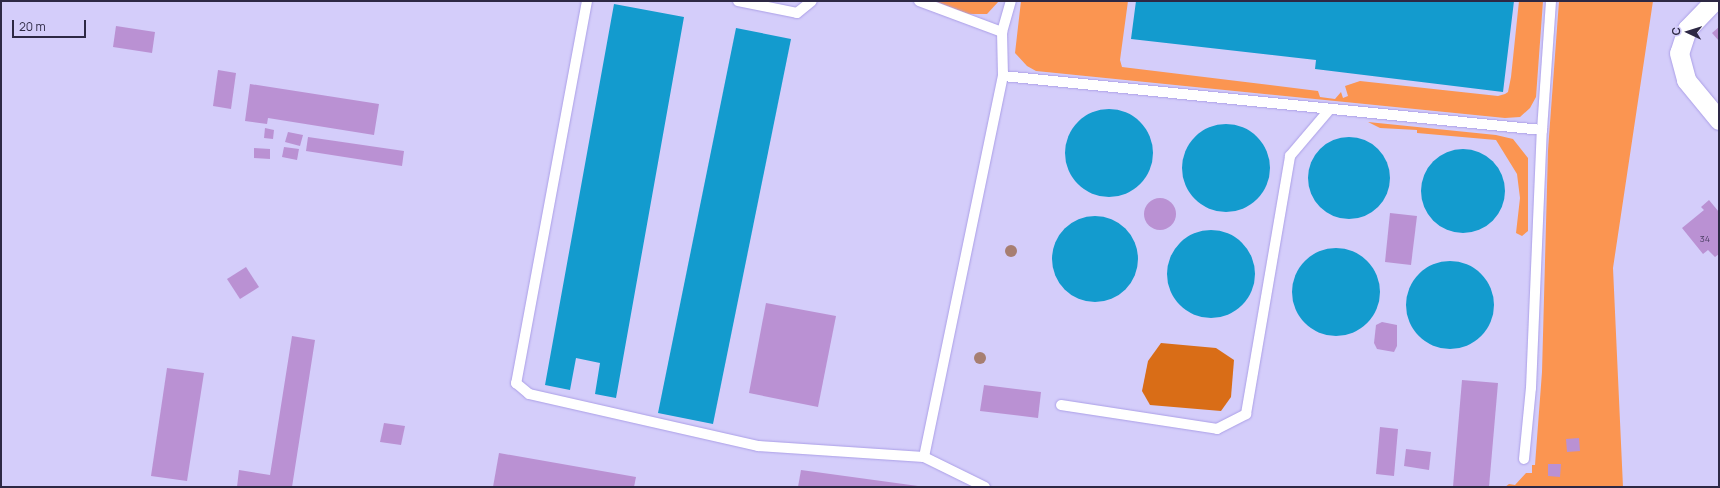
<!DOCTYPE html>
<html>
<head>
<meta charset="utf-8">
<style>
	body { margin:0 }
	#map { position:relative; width:1720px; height:488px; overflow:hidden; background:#d4cdfa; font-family:Manrope,sans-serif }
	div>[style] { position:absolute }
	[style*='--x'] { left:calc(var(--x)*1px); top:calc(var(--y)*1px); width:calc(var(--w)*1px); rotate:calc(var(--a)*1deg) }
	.green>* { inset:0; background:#fb9551 }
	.forest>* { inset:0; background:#d96d17 }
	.water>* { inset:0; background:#139bce }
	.round { border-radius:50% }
	.building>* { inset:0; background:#ba91d3 }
	.roads { filter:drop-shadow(0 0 1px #ab9fe7) drop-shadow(0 0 1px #ab9fe7) }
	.service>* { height:10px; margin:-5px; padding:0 5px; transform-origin:5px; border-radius:5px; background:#fff }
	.minor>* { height:19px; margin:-9.5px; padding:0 9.5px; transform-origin:9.5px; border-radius:9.5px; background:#fff }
	.trees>* { width:12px; height:12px; margin:-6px; border-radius:50%; background:#a77e71 }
	span { translate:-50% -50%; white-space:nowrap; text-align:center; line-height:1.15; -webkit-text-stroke:4px #d4cdfa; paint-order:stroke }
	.number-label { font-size:9px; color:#504268 }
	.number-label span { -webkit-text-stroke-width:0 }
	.frame { position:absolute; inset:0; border:2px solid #2d2844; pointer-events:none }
	.north { position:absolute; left:1668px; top:12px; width:40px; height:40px; -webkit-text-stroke:3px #d4cdfa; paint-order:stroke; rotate:274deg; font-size:11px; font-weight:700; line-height:16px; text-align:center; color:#2d2844 }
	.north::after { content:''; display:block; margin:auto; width:14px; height:18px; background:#2d2844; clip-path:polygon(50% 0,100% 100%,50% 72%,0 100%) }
	.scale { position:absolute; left:12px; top:20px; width:74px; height:18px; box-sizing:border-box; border:2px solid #2d2844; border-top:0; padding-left:5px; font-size:12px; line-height:14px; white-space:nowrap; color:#2d2844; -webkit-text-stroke:3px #d4cdfa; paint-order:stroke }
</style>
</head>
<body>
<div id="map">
	<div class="green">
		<i style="clip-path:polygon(934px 1px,999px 1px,987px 14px,968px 14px)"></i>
		<i style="clip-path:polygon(1021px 1px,1128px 1px,1120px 60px,1122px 67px,1318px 91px,1320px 97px,1335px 99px,1341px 92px,1343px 98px,1348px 96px,1345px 86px,1360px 81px,1498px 96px,1505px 94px,1508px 92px,1511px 77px,1519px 1px,1543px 1px,1536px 97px,1530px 108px,1520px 117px,1505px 118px,1036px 71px,1027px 66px,1015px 53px)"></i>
		<i style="clip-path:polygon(1559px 1px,1653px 1px,1613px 268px,1623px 487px,1505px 487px,1509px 484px,1515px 485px,1526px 473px,1532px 473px,1532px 465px,1535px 465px,1542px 372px,1548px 150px)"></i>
		<i style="clip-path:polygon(1368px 122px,1496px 135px,1513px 139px,1528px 158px,1528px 231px,1522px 236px,1516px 233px,1520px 198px,1517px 174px,1496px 140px,1417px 133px,1417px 130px,1380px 128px)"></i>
	</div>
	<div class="forest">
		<i style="clip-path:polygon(1161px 343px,1216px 348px,1234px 360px,1231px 397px,1221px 411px,1150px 405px,1142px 391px,1148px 361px)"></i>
	</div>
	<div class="water">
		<i style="clip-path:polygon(1136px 1px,1514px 1px,1503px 92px,1315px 69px,1316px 60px,1131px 39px)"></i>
		<i style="clip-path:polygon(614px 4px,684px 17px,616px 398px,595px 394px,600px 363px,576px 358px,570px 390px,545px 385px)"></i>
		<i style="clip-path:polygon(736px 28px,791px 39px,713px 424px,658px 413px)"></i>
		<i class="round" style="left:1065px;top:109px;width:88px;height:88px"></i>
		<i class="round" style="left:1182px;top:124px;width:88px;height:88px"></i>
		<i class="round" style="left:1308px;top:137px;width:82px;height:82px"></i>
		<i class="round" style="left:1421px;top:149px;width:84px;height:84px"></i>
		<i class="round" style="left:1052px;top:216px;width:86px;height:86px"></i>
		<i class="round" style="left:1167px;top:230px;width:88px;height:88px"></i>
		<i class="round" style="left:1292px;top:248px;width:88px;height:88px"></i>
		<i class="round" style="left:1406px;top:261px;width:88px;height:88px"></i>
	</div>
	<div class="building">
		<i style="clip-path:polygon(116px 26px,155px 32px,152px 53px,113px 47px)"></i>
		<i style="clip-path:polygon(1719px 27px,1719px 41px,1712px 33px)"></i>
		<i style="clip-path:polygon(218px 70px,236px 73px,231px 109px,213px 106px)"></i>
		<i style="clip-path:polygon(250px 84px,379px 104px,374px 135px,268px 118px,267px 124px,245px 121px)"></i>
		<i style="clip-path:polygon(265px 128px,274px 130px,273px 139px,264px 138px)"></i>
		<i style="clip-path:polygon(288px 132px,303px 135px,300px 146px,285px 142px)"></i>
		<i style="clip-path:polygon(308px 137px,404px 151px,402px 166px,306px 151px)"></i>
		<i style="clip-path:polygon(284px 147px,299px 149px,297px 160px,282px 157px)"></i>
		<i style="clip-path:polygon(254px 148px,270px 149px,270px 159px,254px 158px)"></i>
		<i class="round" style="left:1144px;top:198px;width:32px;height:32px"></i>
		<i style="clip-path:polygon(1709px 200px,1719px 212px,1719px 254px,1715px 257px,1708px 250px,1703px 254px,1682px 228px,1704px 210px,1701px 207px)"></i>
		<i style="clip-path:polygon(1390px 213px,1417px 216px,1411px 265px,1385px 262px)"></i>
		<i style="clip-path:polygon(246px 267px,259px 287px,240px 299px,227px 279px)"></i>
		<i style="clip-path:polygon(766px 303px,836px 316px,818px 407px,749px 393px)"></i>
		<i style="clip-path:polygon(1382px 322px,1397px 325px,1397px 346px,1394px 352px,1377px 349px,1374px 343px,1376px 325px)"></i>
		<i style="clip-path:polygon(292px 336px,315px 340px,292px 487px,237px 487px,239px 470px,270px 475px)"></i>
		<i style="clip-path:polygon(167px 368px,204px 373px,187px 481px,151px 476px)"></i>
		<i style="clip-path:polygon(1462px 380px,1498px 383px,1489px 487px,1453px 487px)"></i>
		<i style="clip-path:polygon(984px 385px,1041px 392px,1038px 418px,980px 411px)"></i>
		<i style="clip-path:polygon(384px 423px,405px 426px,401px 445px,380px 442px)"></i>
		<i style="clip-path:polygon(1380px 427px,1398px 429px,1394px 476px,1376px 474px)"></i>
		<i style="clip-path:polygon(1579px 438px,1580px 451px,1567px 452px,1566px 439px)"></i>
		<i style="clip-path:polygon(1406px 449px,1431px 452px,1429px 470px,1404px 466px)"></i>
		<i style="clip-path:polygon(499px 453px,636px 477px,634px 487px,493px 487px)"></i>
		<i style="clip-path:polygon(1548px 464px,1561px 464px,1560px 477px,1548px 476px)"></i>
		<i style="clip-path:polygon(801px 470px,918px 486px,918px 487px,798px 487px)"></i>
	</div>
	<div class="roads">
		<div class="service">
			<i style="--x:587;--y:1;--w:389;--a:100.5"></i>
			<i style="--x:516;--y:383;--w:17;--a:40"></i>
			<i style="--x:529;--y:394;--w:235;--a:12.8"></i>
			<i style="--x:758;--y:446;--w:166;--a:3.8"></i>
			<i style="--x:738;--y:1;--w:60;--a:11.5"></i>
			<i style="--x:797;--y:13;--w:19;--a:-39"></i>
			<i style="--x:919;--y:1;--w:89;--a:20.5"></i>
			<i style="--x:1003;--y:76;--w:542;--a:5.72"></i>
			<i style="--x:1061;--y:405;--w:158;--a:8.7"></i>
			<i style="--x:1217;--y:429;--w:33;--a:-27"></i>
			<i style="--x:1246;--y:414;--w:262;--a:-80.3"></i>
			<i style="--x:1290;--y:156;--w:60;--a:-49.7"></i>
			<i style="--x:1524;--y:459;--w:71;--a:-84.4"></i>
			<i style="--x:1531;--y:388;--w:258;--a:-87.6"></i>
			<i style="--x:1542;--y:130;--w:129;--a:-86"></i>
			<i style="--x:985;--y:487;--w:68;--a:-153.8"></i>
			<i style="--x:924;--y:457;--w:389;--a:-78.3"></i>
			<i style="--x:1003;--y:76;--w:44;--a:-91.3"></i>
			<i style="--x:1002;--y:32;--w:32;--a:-74"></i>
		</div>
		<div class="minor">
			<i style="--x:1714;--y:1;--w:39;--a:134"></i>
			<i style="--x:1687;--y:29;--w:25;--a:108"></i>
			<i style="--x:1679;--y:53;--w:28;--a:75"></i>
			<i style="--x:1686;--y:80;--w:52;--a:50.5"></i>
		</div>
	</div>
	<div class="trees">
		<i style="left:1011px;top:251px"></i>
		<i style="left:980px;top:358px"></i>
	</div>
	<div class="number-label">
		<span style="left:1705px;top:239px">34</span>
	</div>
	<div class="frame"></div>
	<div class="north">С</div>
	<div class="scale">20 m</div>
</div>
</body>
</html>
